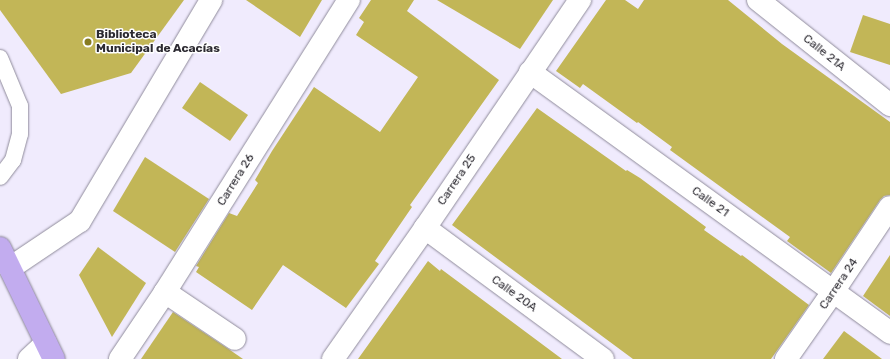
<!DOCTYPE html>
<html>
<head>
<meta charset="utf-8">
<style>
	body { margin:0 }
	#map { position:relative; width:890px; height:359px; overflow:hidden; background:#f0ebfd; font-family:Rubik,sans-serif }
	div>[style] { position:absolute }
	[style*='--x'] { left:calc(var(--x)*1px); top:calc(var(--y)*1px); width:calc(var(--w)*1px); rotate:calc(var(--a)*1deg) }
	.building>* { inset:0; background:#c2b657 }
	.roads { filter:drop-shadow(0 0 1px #8f8b9b) drop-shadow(0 0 1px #8f8b9b) }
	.service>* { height:16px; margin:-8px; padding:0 8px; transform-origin:8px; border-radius:8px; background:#fff }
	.minor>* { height:22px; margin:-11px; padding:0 11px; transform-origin:11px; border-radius:11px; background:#fff }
	.primary>* { height:22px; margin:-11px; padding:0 11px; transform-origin:11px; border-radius:11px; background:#c2acef }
	.dots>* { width:11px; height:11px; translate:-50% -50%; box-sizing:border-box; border:2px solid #fff; border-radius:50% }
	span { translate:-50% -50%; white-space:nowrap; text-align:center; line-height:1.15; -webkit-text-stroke:3px #fff; paint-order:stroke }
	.poi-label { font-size:12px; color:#2d2b32; font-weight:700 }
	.left { translate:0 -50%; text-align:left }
	.street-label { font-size:12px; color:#2d2b32 }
</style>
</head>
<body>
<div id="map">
	<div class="building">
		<i style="clip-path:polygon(0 0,184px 0,131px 73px,61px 94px,0 10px)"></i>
		<i style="clip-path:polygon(246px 0,322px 0,300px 37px)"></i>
		<i style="clip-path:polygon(371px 0,414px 0,407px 11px,499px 80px,410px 205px,412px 207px,375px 261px,379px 264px,346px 308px,283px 265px,252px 310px,196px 272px,199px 267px,196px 266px,229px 213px,237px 216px,258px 183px,255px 180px,272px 151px,314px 87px,380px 132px,418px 77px,356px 35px,364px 22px,359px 18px)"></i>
		<i style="clip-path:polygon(437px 0,553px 0,520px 49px)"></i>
		<i style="clip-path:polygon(606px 0,625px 0,638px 9px,644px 0,728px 0,782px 44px,890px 122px,890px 195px,884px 196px,880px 200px,831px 273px,787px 241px,790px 237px,670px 150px,672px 147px,638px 122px,637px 123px,583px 84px,580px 88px,556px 71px)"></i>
		<i style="clip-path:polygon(863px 15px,890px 24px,890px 65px,850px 52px)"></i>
		<i style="clip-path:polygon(200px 82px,248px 115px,230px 141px,182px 108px)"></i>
		<i style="clip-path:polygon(537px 108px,626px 171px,627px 170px,640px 178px,706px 227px,704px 230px,741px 256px,742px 255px,809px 305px,771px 359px,633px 359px,452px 225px)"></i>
		<i style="clip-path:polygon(145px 157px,209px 199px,175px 252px,113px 211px)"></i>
		<i style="clip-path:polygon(98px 247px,146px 283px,112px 337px,79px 275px)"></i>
		<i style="clip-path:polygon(890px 255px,890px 316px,863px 296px)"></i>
		<i style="clip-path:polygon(428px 261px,440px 271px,441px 269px,562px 359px,358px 359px)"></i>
		<i style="clip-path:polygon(173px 312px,230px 350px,243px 359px,141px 359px)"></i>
		<i style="clip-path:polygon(844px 331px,882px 359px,823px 359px)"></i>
	</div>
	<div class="roads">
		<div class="service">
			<i style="--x:0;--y:58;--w:52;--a:67.4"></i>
			<i style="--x:20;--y:106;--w:28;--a:90"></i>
			<i style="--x:20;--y:134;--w:27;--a:105"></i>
			<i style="--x:13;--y:160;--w:21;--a:127"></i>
		</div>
		<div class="minor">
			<i style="--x:758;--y:0;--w:169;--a:38.5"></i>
			<i style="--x:530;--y:72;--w:445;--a:35.9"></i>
			<i style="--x:425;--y:228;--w:221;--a:36.4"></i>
			<i style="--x:10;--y:268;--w:84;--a:-33.9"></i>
			<i style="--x:80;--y:221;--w:257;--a:-59.3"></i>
			<i style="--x:165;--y:292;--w:84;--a:33.9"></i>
			<i style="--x:29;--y:359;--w:23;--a:-43"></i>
			<i style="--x:120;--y:359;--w:81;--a:-56.1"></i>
			<i style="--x:165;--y:292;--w:345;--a:-57.8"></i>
			<i style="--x:333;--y:359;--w:160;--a:-54.9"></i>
			<i style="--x:425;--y:228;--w:276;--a:-55.8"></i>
			<i style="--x:786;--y:359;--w:82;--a:-55"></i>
			<i style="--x:833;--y:292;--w:102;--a:-56.2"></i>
		</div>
		<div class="primary">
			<i style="--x:0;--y:248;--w:123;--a:64.1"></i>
		</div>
	</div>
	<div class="dots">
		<i style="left:88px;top:42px;background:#877c22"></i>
	</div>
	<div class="poi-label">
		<span class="left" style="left:96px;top:42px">Biblioteca<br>Municipal de Acacías</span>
	</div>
	<div class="street-label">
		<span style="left:824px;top:53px;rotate:39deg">Calle 21A</span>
		<span style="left:236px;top:180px;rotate:-58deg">Carrera 26</span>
		<span style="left:457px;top:180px;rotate:-56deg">Carrera 25</span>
		<span style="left:710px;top:202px;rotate:36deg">Calle 21</span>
		<span style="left:839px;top:284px;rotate:-56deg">Carrera 24</span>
		<span style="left:514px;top:294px;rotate:36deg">Calle 20A</span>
	</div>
</div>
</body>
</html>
